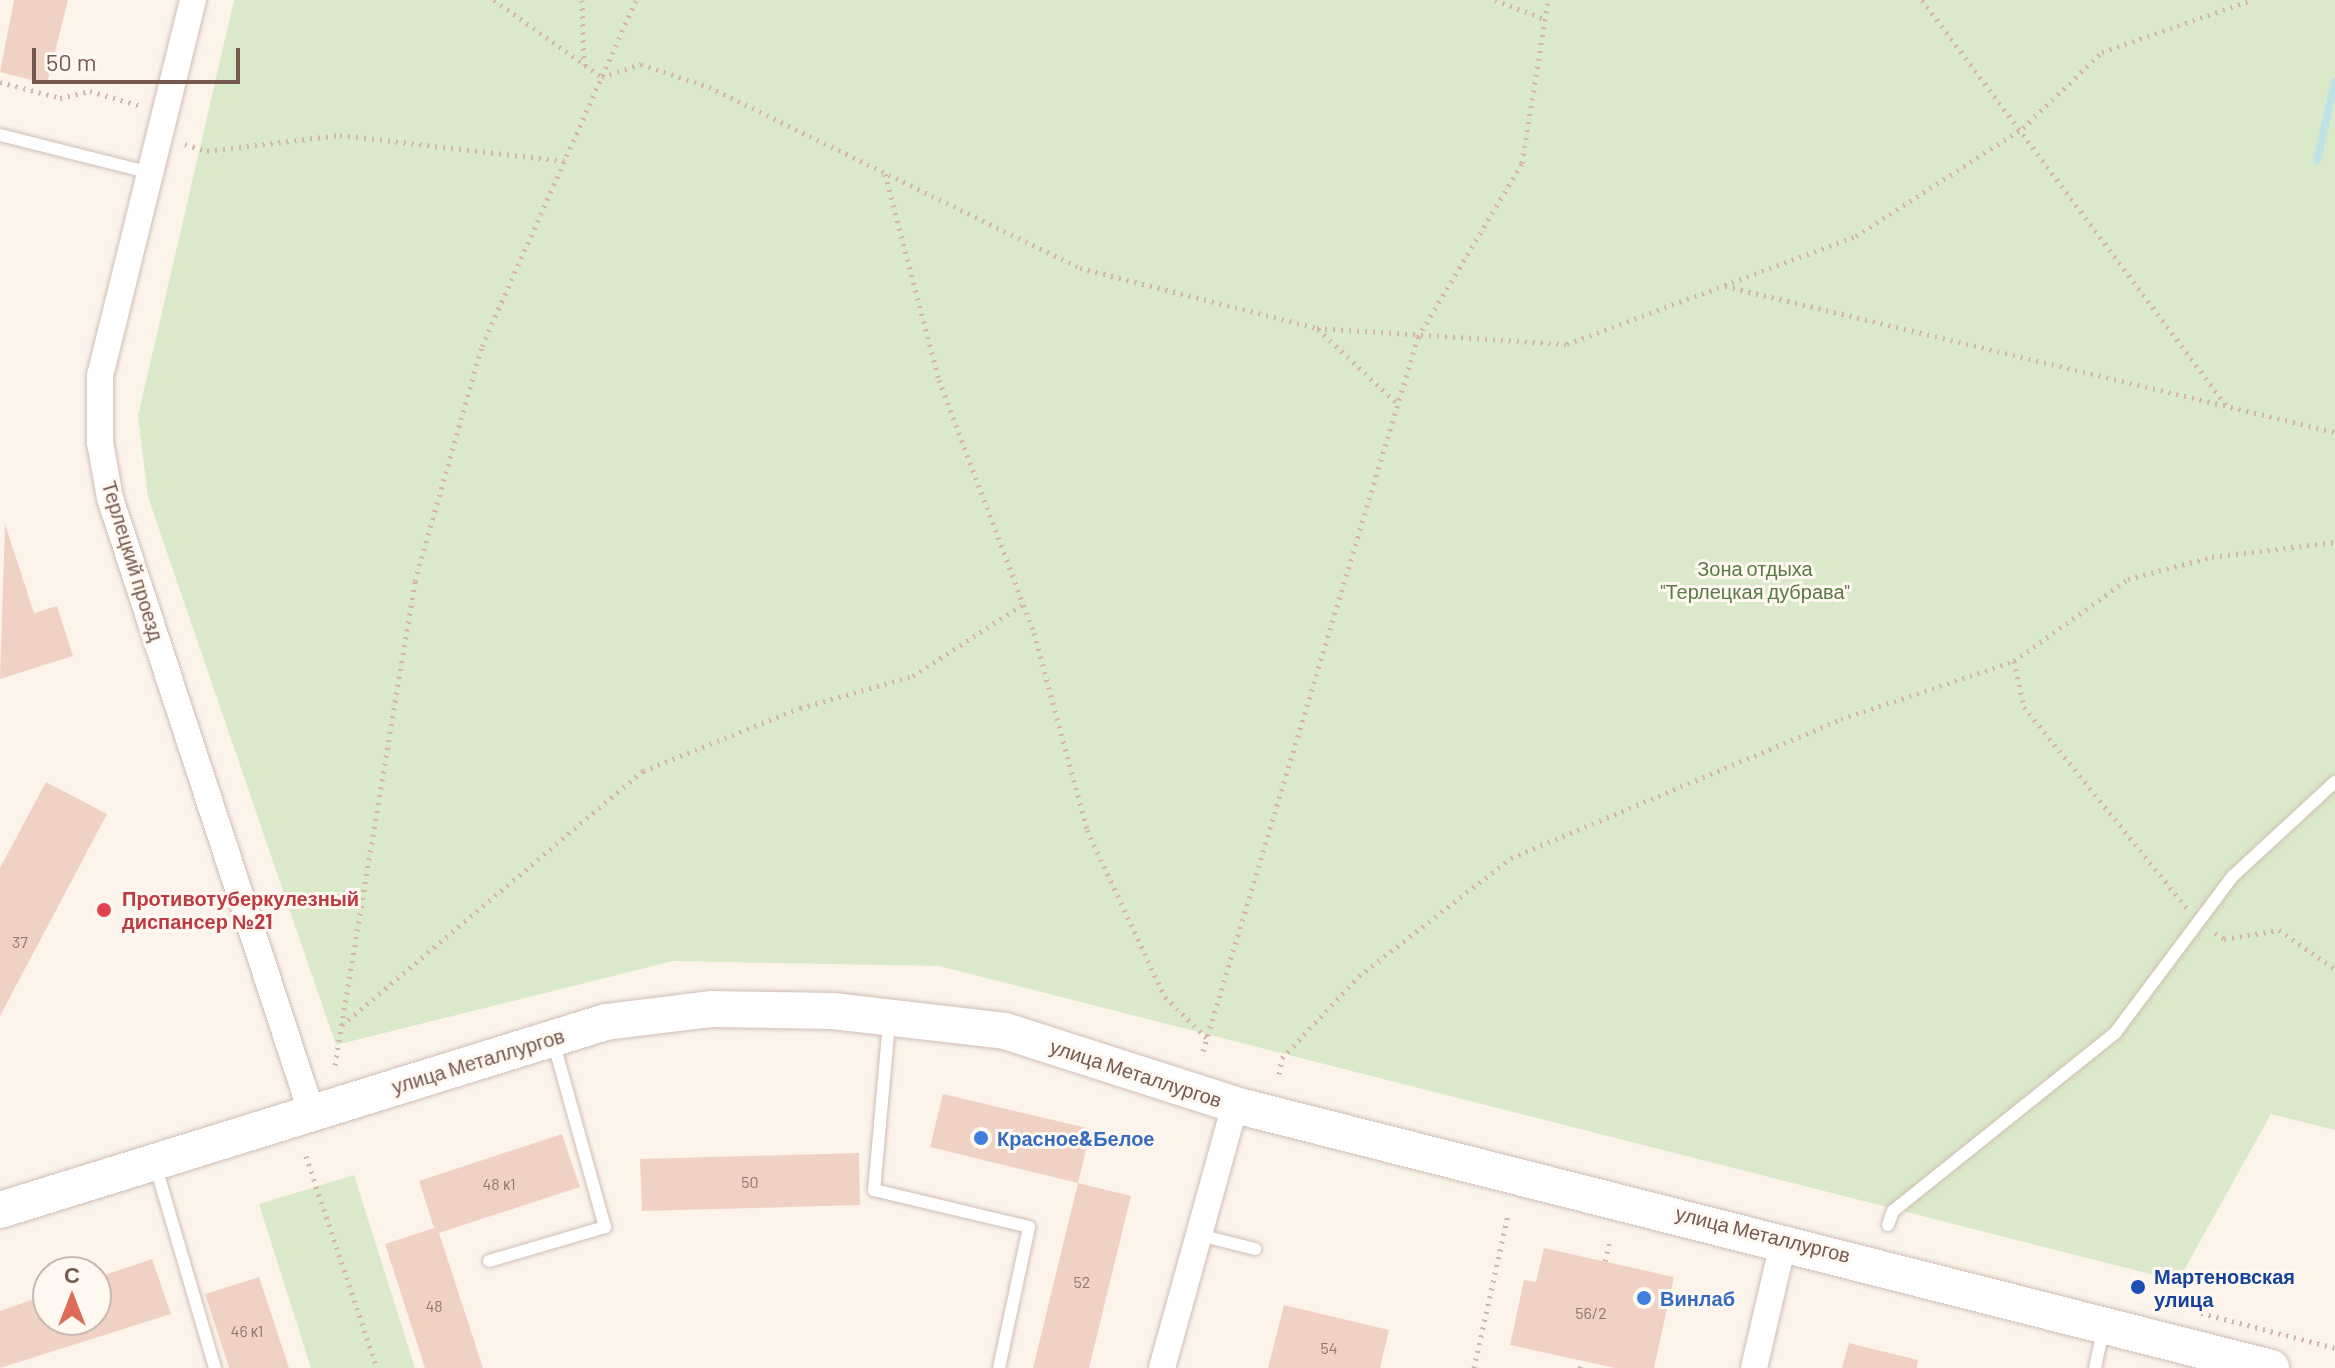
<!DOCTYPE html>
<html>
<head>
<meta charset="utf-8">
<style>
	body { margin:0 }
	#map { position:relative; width:2335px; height:1368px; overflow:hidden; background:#fcf4eb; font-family:Barlow,sans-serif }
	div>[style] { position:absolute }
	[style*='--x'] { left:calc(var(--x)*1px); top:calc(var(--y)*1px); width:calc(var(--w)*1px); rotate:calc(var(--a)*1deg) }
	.green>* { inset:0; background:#d9e9c9 }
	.stream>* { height:8px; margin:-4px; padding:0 4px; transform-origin:4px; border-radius:4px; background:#bfe2e5 }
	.building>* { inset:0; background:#f0d2c4 }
	.path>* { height:5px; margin-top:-2.5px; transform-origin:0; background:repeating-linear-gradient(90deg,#d5b5a6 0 2px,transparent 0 8px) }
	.roads { filter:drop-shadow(0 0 2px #d0bdb3) drop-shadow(0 0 2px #d0bdb3) }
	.lane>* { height:12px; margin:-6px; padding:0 6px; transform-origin:6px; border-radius:6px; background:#fff }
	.street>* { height:26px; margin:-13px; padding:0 13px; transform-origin:13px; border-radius:13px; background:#fff }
	.secondary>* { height:36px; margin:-18px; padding:0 18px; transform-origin:18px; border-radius:18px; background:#fff }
	.dots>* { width:22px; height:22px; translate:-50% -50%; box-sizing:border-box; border:4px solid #fef8f1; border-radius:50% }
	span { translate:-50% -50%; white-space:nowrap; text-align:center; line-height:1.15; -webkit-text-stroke:6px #fef8f1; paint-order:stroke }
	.number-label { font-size:16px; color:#94776c }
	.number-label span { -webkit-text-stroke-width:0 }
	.street-label { font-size:20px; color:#76594e }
	.park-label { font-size:20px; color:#5a7a47 }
	.health-label { font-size:20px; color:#be3a42; font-weight:700 }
	.left { translate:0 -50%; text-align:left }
	.shop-label { font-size:20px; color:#366cbe; font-weight:700 }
	.transit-label { font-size:20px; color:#164399; font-weight:700 }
	.north { position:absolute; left:32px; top:1256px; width:80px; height:80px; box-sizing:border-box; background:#fef8f1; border:2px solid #c8b8b0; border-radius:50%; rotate:0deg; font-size:22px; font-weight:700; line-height:32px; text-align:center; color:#76594e }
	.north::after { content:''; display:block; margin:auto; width:28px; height:36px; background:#de6b57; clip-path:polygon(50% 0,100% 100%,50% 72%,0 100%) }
	.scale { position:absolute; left:32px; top:48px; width:208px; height:36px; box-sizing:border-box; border:4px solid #76594e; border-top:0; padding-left:10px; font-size:24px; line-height:28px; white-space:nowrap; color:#76594e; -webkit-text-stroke:6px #fef8f1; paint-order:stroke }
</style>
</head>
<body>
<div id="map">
	<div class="green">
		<i style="clip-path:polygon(234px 0,2335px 0,2335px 1130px,2271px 1114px,2178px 1281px,939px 966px,673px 961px,336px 1045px,148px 497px,138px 416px)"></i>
		<i style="clip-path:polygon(354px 1175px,415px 1368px,311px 1368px,259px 1204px)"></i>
	</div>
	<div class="stream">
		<i style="--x:2317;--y:160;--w:80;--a:-77"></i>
	</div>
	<div class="building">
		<i style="clip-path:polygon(14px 0,68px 0,47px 84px,0 72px)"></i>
		<i style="clip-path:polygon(5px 524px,34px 613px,57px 606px,73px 656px,0 679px)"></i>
		<i style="clip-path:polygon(46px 782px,107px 814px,0 1016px,0 868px)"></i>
		<i style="clip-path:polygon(943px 1094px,1091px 1129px,1078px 1183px,930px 1147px)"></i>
		<i style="clip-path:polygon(562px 1134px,580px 1187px,439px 1233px,483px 1368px,425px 1368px,385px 1244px,434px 1228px,419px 1181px)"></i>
		<i style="clip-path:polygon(859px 1153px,860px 1205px,642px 1211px,640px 1159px)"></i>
		<i style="clip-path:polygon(1078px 1183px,1131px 1196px,1089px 1368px,1033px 1368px)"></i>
		<i style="clip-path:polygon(1544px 1248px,1674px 1277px,1654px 1368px,1615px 1368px,1510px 1345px,1524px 1280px,1536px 1282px)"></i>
		<i style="clip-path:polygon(152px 1259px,171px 1314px,0 1368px,0 1311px,48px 1294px,48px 1320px,96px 1320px,96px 1278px)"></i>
		<i style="clip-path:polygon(259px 1277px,289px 1368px,229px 1368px,205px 1294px)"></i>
		<i style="clip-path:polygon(1284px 1305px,1389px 1330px,1380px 1368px,1268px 1368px)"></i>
		<i style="clip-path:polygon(1849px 1343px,1918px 1360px,1917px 1368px,1842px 1368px)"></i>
	</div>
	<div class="path">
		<i style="--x:494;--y:0;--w:133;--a:35.5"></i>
		<i style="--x:602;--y:77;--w:41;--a:-18.4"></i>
		<i style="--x:641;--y:64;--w:72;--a:18.7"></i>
		<i style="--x:709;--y:87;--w:413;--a:26"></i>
		<i style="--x:1080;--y:268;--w:244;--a:14.2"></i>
		<i style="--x:1317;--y:328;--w:251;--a:3.7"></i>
		<i style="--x:1567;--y:344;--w:309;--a:-20.5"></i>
		<i style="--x:1856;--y:236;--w:199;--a:-32.9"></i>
		<i style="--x:2023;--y:128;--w:110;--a:-43.9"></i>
		<i style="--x:2102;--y:52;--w:159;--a:-19.1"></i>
		<i style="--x:582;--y:0;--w:65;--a:88.2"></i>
		<i style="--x:1495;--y:0;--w:53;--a:20.8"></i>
		<i style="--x:1922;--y:0;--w:506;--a:53.11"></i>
		<i style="--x:0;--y:82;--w:62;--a:14.9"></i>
		<i style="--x:60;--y:98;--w:31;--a:-13"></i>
		<i style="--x:90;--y:91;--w:53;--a:16.4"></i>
		<i style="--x:185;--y:144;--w:23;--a:18"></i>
		<i style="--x:207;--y:151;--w:134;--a:-6.9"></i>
		<i style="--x:340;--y:135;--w:226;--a:6.6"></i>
		<i style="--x:885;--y:174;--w:213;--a:75.3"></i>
		<i style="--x:939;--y:380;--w:270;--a:69.4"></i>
		<i style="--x:1034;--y:633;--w:204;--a:74.9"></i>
		<i style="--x:1087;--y:830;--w:184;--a:65"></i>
		<i style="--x:1165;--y:997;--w:59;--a:44.3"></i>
		<i style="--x:1725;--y:286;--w:627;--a:13.46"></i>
		<i style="--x:1318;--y:329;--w:110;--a:43.2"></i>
		<i style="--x:2014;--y:661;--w:47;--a:77.7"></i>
		<i style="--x:2024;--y:707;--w:259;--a:51"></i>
		<i style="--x:2215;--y:933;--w:11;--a:34"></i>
		<i style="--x:2224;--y:939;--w:56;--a:-9.3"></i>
		<i style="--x:2279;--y:930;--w:68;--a:34.9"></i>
		<i style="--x:342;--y:1025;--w:394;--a:-40.2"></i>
		<i style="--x:643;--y:771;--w:169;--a:-21.9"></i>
		<i style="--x:800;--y:708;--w:117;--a:-15.8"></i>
		<i style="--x:913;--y:676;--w:130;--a:-33.1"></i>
		<i style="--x:1203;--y:1051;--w:746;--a:-73.24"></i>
		<i style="--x:1418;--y:337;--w:203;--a:-59.1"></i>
		<i style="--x:1522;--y:163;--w:165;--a:-80.9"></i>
		<i style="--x:335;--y:1065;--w:491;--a:-80.6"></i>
		<i style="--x:415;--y:581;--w:244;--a:-74.1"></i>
		<i style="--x:482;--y:346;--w:379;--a:-66"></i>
		<i style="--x:1279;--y:1074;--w:16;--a:-79"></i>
		<i style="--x:1282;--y:1058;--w:112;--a:-46.8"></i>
		<i style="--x:1359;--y:976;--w:192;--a:-37.8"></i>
		<i style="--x:1511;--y:858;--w:358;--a:-22.8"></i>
		<i style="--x:1841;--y:719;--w:182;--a:-18.5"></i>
		<i style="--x:2014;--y:661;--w:140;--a:-35.7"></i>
		<i style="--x:2128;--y:579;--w:87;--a:-14.7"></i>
		<i style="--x:2212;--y:557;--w:124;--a:-7"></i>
		<i style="--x:306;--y:1156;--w:224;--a:71.5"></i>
		<i style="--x:1605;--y:1261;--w:21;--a:-76"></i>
		<i style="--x:2204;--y:1300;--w:13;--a:103"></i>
		<i style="--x:2201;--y:1313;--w:138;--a:14.6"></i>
		<i style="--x:1474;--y:1368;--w:157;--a:-77.5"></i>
		<i style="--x:1580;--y:1368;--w:7;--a:-74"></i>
	</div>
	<div class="roads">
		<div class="lane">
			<i style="--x:0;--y:135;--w:152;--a:14.1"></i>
			<i style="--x:889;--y:1023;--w:168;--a:95.1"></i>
			<i style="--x:874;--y:1190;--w:159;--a:13.4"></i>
			<i style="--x:1029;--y:1227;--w:144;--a:102"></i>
			<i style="--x:155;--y:1164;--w:213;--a:73.6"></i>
			<i style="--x:1888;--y:1225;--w:15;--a:-70"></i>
			<i style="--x:1893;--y:1211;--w:285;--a:-38.7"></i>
			<i style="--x:2115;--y:1033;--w:196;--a:-53.1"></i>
			<i style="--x:2233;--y:876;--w:139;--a:-42.7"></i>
			<i style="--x:1199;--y:1235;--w:58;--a:14"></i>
			<i style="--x:489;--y:1261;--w:121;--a:-16.3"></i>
			<i style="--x:605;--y:1227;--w:193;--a:-105.6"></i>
			<i style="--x:2095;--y:1368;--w:38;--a:-78"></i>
		</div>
		<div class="street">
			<i style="--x:193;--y:0;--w:386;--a:103.9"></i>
			<i style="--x:100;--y:375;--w:67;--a:90"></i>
			<i style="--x:100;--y:442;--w:57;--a:79.9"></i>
			<i style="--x:110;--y:498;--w:645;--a:71.85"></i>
			<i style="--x:1162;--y:1368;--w:273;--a:-74.5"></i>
			<i style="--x:1754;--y:1368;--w:132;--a:-76.9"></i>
		</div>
		<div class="secondary">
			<i style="--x:0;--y:1210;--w:634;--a:-17.24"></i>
			<i style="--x:606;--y:1022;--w:107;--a:-7"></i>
			<i style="--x:712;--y:1009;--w:121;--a:0.9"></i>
			<i style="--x:833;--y:1011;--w:173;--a:6.6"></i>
			<i style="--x:1005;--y:1031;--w:242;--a:17.8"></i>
			<i style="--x:1235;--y:1105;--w:1069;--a:14.24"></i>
		</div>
	</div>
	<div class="dots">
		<i style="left:104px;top:910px;background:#e0444e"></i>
		<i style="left:981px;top:1138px;background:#3f7fe0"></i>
		<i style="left:2138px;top:1287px;background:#1a4fb4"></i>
		<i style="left:1644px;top:1298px;background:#3f7fe0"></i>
	</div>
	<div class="number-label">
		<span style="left:20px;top:942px">37</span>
		<span style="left:750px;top:1182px">50</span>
		<span style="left:499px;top:1184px">48 к1</span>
		<span style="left:1082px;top:1282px">52</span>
		<span style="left:434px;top:1306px">48</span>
		<span style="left:1591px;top:1313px">56/2</span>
		<span style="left:247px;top:1331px">46 к1</span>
		<span style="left:1329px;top:1348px">54</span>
	</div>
	<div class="street-label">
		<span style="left:133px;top:561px;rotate:73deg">Терлецкий проезд</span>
		<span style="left:478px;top:1061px;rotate:-17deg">улица Металлургов</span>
		<span style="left:1136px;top:1073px;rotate:18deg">улица Металлургов</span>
		<span style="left:1763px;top:1234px;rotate:14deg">улица Металлургов</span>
	</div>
	<div class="park-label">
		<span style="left:1755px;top:580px">Зона отдыха<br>"Терлецкая дубрава"</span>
	</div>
	<div class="health-label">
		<span class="left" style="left:122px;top:910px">Противотуберкулезный<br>диспансер №21</span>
	</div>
	<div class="shop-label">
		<span class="left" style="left:997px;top:1138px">Красное&amp;Белое</span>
		<span class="left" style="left:1660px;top:1298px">Винлаб</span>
	</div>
	<div class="transit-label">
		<span class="left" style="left:2154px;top:1288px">Мартеновская<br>улица</span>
	</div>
	<div class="north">С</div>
	<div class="scale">50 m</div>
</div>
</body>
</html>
